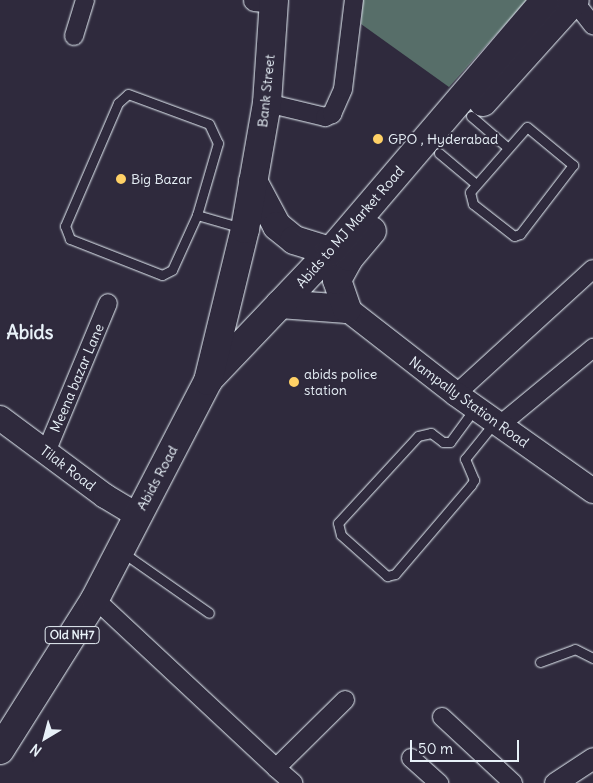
<!DOCTYPE html>
<html>
<head>
<meta charset="utf-8">
<style>
	body { margin:0 }
	#map { position:relative; width:593px; height:783px; overflow:hidden; background:#2f2a3d; font-family:Delius,sans-serif }
	div>[style] { position:absolute }
	[style*='--x'] { left:calc(var(--x)*1px); top:calc(var(--y)*1px); width:calc(var(--w)*1px); rotate:calc(var(--a)*1deg) }
	.green>* { inset:0; background:#576e69 }
	.roads { filter:drop-shadow(0 0 1px #e8f1f8) drop-shadow(0 0 1px #e8f1f8) }
	.service>* { height:9px; margin:-4.5px; padding:0 4.5px; transform-origin:4.5px; border-radius:4.5px; background:#2f2a3d }
	.minor>* { height:18px; margin:-9px; padding:0 9px; transform-origin:9px; border-radius:9px; background:#2f2a3d }
	.tertiary>* { height:21px; margin:-10.5px; padding:0 10.5px; transform-origin:10.5px; border-radius:10.5px; background:#2f2a3d }
	.secondary>* { height:24px; margin:-12px; padding:0 12px; transform-origin:12px; border-radius:12px; background:#2f2a3d }
	.primary>* { height:28px; margin:-14px; padding:0 14px; transform-origin:14px; border-radius:14px; background:#2f2a3d }
	.dots>* { width:14px; height:14px; translate:-50% -50%; box-sizing:border-box; border:2px solid #2f2a3d; border-radius:50% }
	span { translate:-50% -50%; white-space:nowrap; text-align:center; line-height:1.15; -webkit-text-stroke:4px #2f2a3d; paint-order:stroke }
	.shield-label span { padding:1px 4px; background:#2f2a3d; border:1px solid; border-radius:4px; -webkit-text-stroke-width:0 }
	.shield-label { font-size:12px; color:#e8f1f8; font-weight:700 }
	.street-label { font-size:14px; color:#e8f1f8 }
	.poi-label { font-size:14px; color:#e8f1f8 }
	.left { translate:0 -50%; text-align:left }
	.district-label { font-size:19px; color:#e8f1f8; font-weight:700 }
	.north { position:absolute; left:20px; top:713px; width:50px; height:50px; -webkit-text-stroke:4px #2f2a3d; paint-order:stroke; rotate:217deg; font-size:14px; font-weight:700; line-height:20px; text-align:center; color:#e8f1f8 }
	.north::after { content:''; display:block; margin:auto; width:18px; height:22px; background:#e8f1f8; clip-path:polygon(50% 0,100% 100%,50% 72%,0 100%) }
	.scale { position:absolute; left:410px; top:740px; width:109px; height:22px; box-sizing:border-box; border:2px solid #e8f1f8; border-top:0; padding-left:6px; font-size:15px; line-height:18px; white-space:nowrap; color:#e8f1f8; -webkit-text-stroke:4px #2f2a3d; paint-order:stroke }
</style>
</head>
<body>
<div id="map">
	<div class="green">
		<i style="clip-path:polygon(363px 0,527px 0,449px 87px,361px 24px)"></i>
	</div>
	<div class="roads">
		<div class="service">
			<i style="--x:471;--y:116;--w:48;--a:40.7"></i>
			<i style="--x:527;--y:127;--w:60;--a:39.6"></i>
			<i style="--x:573;--y:165;--w:87;--a:127.5"></i>
			<i style="--x:520;--y:234;--w:6;--a:162"></i>
			<i style="--x:514;--y:236;--w:52;--a:-142"></i>
			<i style="--x:473;--y:204;--w:12;--a:-104"></i>
			<i style="--x:470;--y:192;--w:86;--a:-48.8"></i>
			<i style="--x:439;--y:153;--w:48;--a:40"></i>
			<i style="--x:197;--y:215;--w:60;--a:114.4"></i>
			<i style="--x:172;--y:270;--w:11;--a:153"></i>
			<i style="--x:162;--y:275;--w:99;--a:-158.6"></i>
			<i style="--x:70;--y:239;--w:14;--a:-111"></i>
			<i style="--x:65;--y:226;--w:134;--a:-66.7"></i>
			<i style="--x:118;--y:103;--w:13;--a:-42"></i>
			<i style="--x:128;--y:94;--w:86;--a:20.3"></i>
			<i style="--x:209;--y:124;--w:21;--a:65"></i>
			<i style="--x:218;--y:143;--w:75;--a:106.3"></i>
			<i style="--x:197;--y:215;--w:47;--a:16.1"></i>
			<i style="--x:475;--y:408;--w:42;--a:126.3"></i>
			<i style="--x:450;--y:442;--w:7;--a:180"></i>
			<i style="--x:443;--y:442;--w:15;--a:-143"></i>
			<i style="--x:431;--y:433;--w:13;--a:167"></i>
			<i style="--x:418;--y:436;--w:118;--a:132.6"></i>
			<i style="--x:338;--y:523;--w:12;--a:76"></i>
			<i style="--x:341;--y:535;--w:62;--a:41.7"></i>
			<i style="--x:387;--y:576;--w:8;--a:-14"></i>
			<i style="--x:395;--y:574;--w:117;--a:-49.5"></i>
			<i style="--x:471;--y:485;--w:6;--a:-59"></i>
			<i style="--x:474;--y:480;--w:23;--a:-113"></i>
			<i style="--x:465;--y:459;--w:48;--a:-51"></i>
			<i style="--x:122;--y:552;--w:106;--a:35"></i>
			<i style="--x:540;--y:662;--w:37;--a:-20"></i>
			<i style="--x:575;--y:649;--w:20;--a:27"></i>
		</div>
		<div class="minor">
			<i style="--x:574;--y:1;--w:31;--a:52"></i>
			<i style="--x:74;--y:36;--w:38;--a:-73"></i>
			<i style="--x:267;--y:103;--w:60;--a:13.6"></i>
			<i style="--x:325;--y:117;--w:8;--a:-23"></i>
			<i style="--x:332;--y:114;--w:27;--a:-66"></i>
			<i style="--x:343;--y:89;--w:90;--a:-83"></i>
			<i style="--x:456;--y:394;--w:185;--a:-42.4"></i>
			<i style="--x:500;--y:425;--w:121;--a:-39.6"></i>
			<i style="--x:46;--y:452;--w:161;--a:-67.4"></i>
			<i style="--x:95;--y:599;--w:248;--a:43"></i>
			<i style="--x:276;--y:768;--w:97;--a:-44.6"></i>
			<i style="--x:442;--y:717;--w:97;--a:42.9"></i>
			<i style="--x:411;--y:758;--w:38;--a:42"></i>
			<i style="--x:276;--y:768;--w:23;--a:41"></i>
		</div>
		<div class="tertiary">
			<i style="--x:254;--y:0;--w:20;--a:6"></i>
			<i style="--x:555;--y:783;--w:45;--a:-33.3"></i>
		</div>
		<div class="secondary">
			<i style="--x:347;--y:309;--w:138;--a:37.9"></i>
			<i style="--x:456;--y:394;--w:168;--a:35.3"></i>
			<i style="--x:0;--y:418;--w:131;--a:36.6"></i>
			<i style="--x:105;--y:496;--w:37;--a:31"></i>
		</div>
		<div class="primary">
			<i style="--x:483;--y:102;--w:137;--a:-48"></i>
			<i style="--x:253;--y:181;--w:51;--a:61.9"></i>
			<i style="--x:277;--y:226;--w:22;--a:39"></i>
			<i style="--x:294;--y:240;--w:54;--a:17.1"></i>
			<i style="--x:280;--y:304;--w:67;--a:4.3"></i>
			<i style="--x:347;--y:309;--w:31;--a:-109"></i>
			<i style="--x:337;--y:280;--w:26;--a:-61"></i>
			<i style="--x:350;--y:257;--w:34;--a:-50"></i>
			<i style="--x:209;--y:379;--w:175;--a:-46.4"></i>
			<i style="--x:330;--y:252;--w:331;--a:-49.5"></i>
			<i style="--x:0;--y:750;--w:178;--a:-57.8"></i>
			<i style="--x:95;--y:599;--w:246;--a:-62.6"></i>
			<i style="--x:208;--y:381;--w:156;--a:-76.3"></i>
			<i style="--x:245;--y:229;--w:128;--a:-80.1"></i>
			<i style="--x:267;--y:103;--w:103;--a:-86.1"></i>
		</div>
	</div>
	<div class="dots">
		<i style="left:378px;top:139px;background:#ffd166"></i>
		<i style="left:121px;top:179px;background:#ffd166"></i>
		<i style="left:294px;top:382px;background:#ffd166"></i>
	</div>
	<div class="shield-label">
		<span style="left:72px;top:635px">Old NH7</span>
	</div>
	<div class="street-label">
		<span style="left:266px;top:91px;rotate:-84deg">Bank Street</span>
		<span style="left:350px;top:227px;rotate:-49deg">Abids to MJ Market Road</span>
		<span style="left:77px;top:378px;rotate:-67deg">Meena bazar Lane</span>
		<span style="left:469px;top:402px;rotate:36deg">Nampally Station Road</span>
		<span style="left:68px;top:468px;rotate:37deg">Tilak Road</span>
		<span style="left:157px;top:478px;rotate:-62deg">Abids Road</span>
	</div>
	<div class="poi-label">
		<span class="left" style="left:388px;top:139px">GPO , Hyderabad</span>
		<span class="left" style="left:131px;top:179px">Big Bazar</span>
		<span class="left" style="left:304px;top:382px">abids police<br>station</span>
	</div>
	<div class="district-label">
		<span style="left:30px;top:333px">Abids</span>
	</div>
	<div class="north">N</div>
	<div class="scale">50 m</div>
</div>
</body>
</html>
